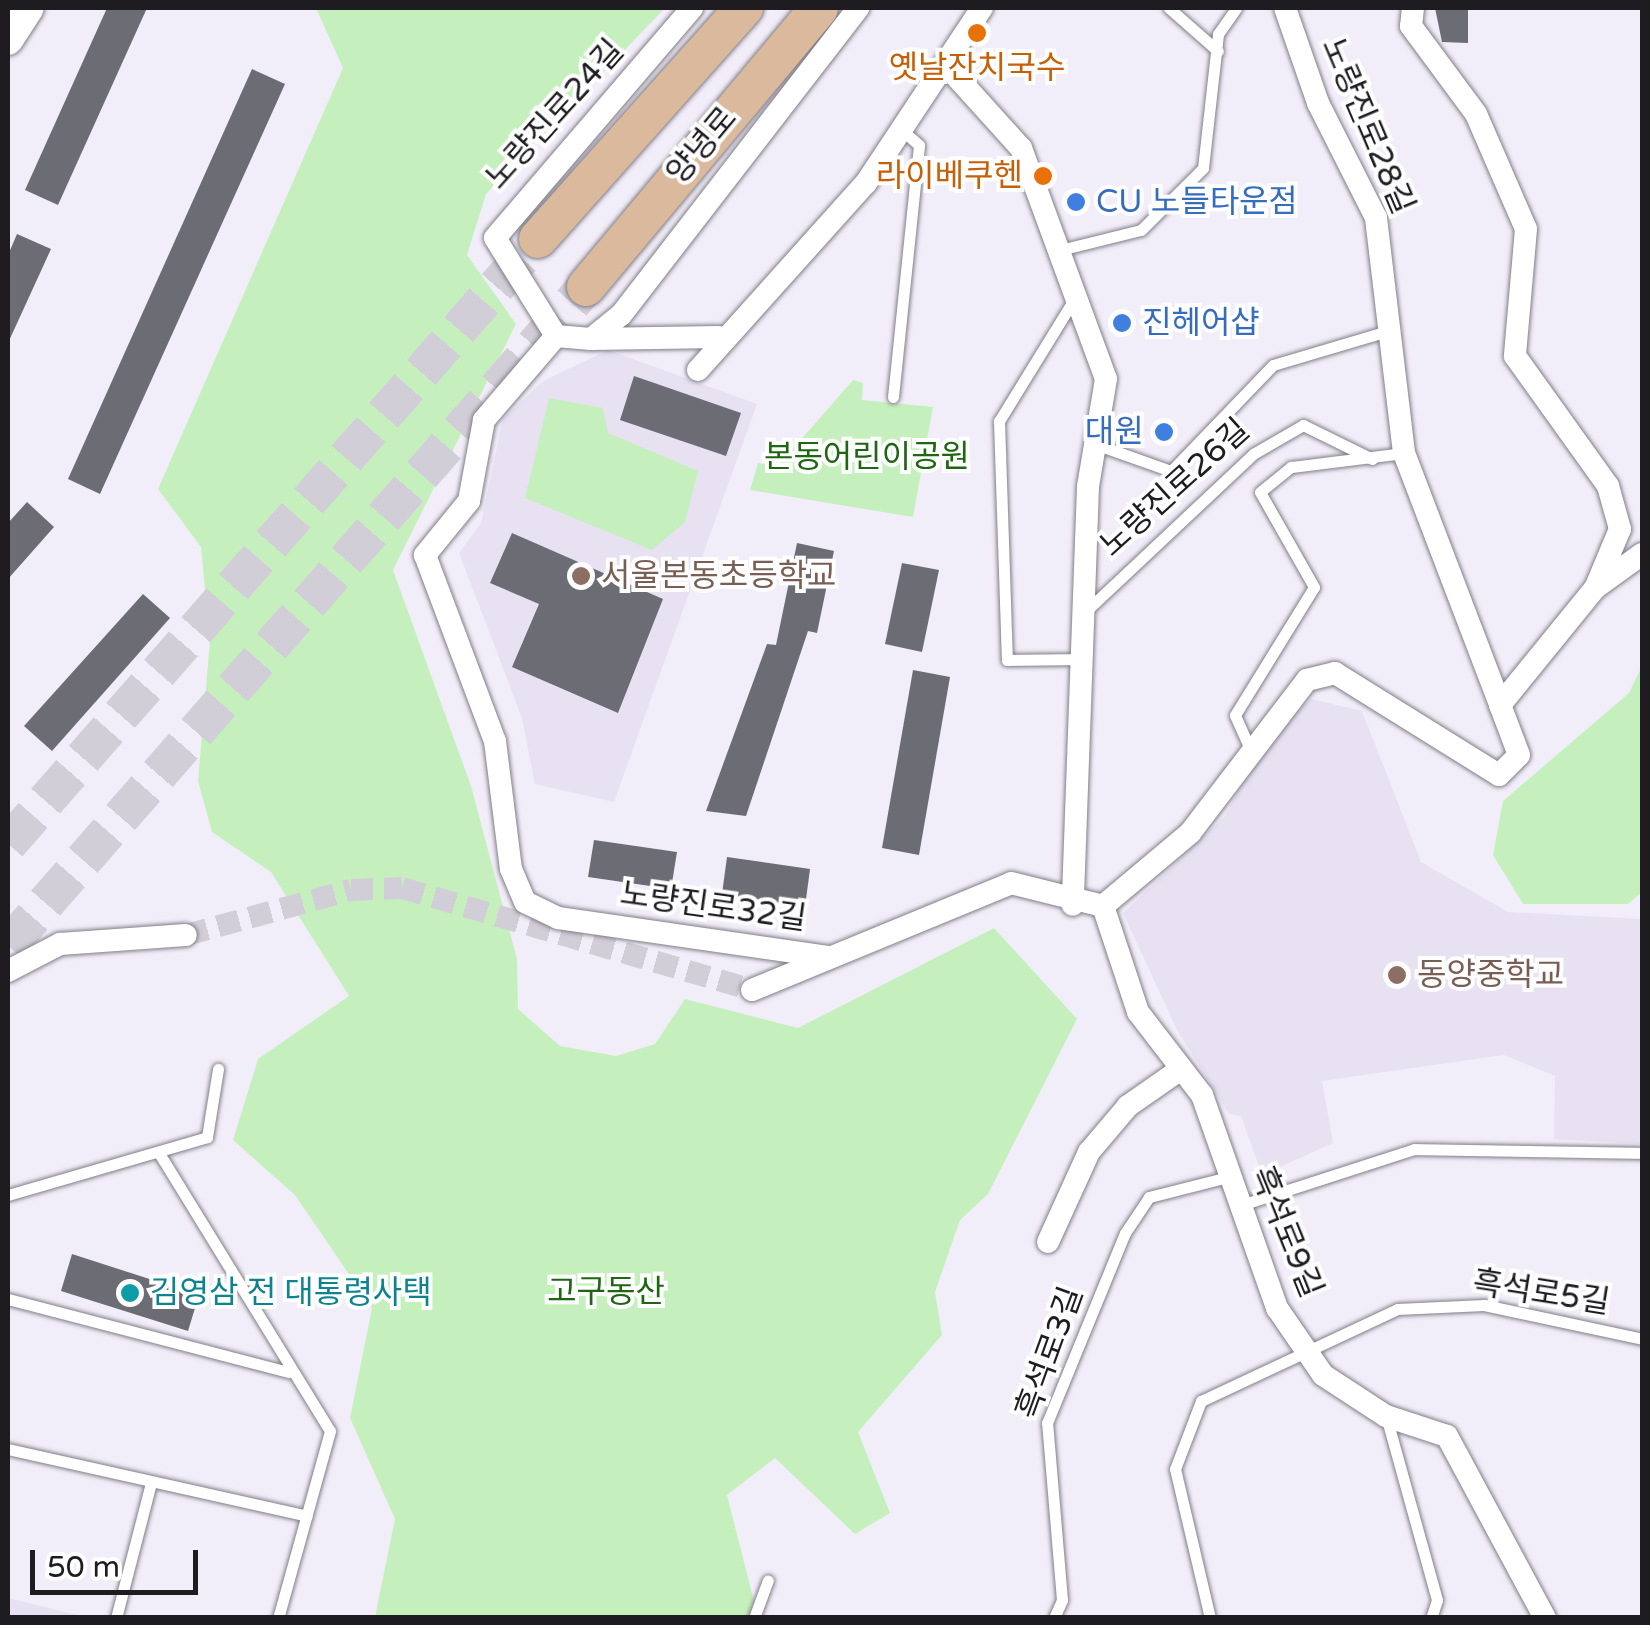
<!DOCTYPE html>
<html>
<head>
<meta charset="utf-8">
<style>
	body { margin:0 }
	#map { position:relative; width:1650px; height:1625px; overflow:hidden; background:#f2eef9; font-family:"Varela Round","Noto Sans KR",sans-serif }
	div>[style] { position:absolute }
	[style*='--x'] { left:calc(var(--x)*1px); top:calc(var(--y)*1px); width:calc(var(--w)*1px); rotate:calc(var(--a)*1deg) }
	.built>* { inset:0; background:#e7e1f2 }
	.green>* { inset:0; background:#c5f0bd }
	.building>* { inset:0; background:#6c6c75 }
	.minor-tunnel>* { height:22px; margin-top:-11px; transform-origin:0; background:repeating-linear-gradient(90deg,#d2ced8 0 22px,transparent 0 33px) }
	.primary-tunnel>* { height:38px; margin-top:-19px; transform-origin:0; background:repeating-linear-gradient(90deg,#d2ced8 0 38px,transparent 0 57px) }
	.roads { filter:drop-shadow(0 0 2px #817e87) drop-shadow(0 0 2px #817e87) }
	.service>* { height:11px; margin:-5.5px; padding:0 5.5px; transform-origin:5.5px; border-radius:5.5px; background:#fff }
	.minor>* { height:22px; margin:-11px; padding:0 11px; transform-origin:11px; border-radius:11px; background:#fff }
	.tertiary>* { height:30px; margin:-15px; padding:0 15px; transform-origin:15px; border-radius:15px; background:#fff }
	.primary>* { height:38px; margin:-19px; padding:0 19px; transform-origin:19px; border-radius:19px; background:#dab99d }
	.dots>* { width:28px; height:28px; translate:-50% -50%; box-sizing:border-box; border:5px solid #fefefe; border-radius:50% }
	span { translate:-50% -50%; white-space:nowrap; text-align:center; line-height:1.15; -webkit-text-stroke:8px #fefefe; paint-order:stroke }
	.food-label { font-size:32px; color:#c56008 }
	.right { translate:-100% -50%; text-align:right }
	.street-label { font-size:32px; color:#1e1c20 }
	.shop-label { font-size:32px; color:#366cbe }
	.left { translate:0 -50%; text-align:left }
	.park-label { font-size:32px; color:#1e6611 }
	.education-label { font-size:32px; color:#785e54 }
	.culture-label { font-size:32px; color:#0d838f }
	.frame { position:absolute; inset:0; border:10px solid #1e1c20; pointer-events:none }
	.scale { position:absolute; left:30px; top:1550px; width:168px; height:45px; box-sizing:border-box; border:5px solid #1e1c20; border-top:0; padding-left:12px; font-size:30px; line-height:35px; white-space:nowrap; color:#1e1c20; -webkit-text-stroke:8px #fefefe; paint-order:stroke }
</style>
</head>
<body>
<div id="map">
	<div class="built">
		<i style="clip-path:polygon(608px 350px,757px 404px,614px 802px,535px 784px,522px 718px,459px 553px,481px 523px,503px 419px,543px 381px)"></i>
		<i style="clip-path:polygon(1311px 699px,1362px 711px,1421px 862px,1508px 912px,1642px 919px,1642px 1144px,1554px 1139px,1555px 1076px,1504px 1055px,1322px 1081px,1333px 1143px,1262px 1175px,1241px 1116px,1229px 1114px,1177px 1030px,1123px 913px,1225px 816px,1263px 744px)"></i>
		<i style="clip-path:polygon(8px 1598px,86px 1617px,8px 1617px)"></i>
	</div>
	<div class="green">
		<i style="clip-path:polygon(316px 8px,665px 8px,486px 194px,467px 255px,516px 324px,393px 570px,471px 786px,517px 959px,518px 1009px,560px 1046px,616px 1056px,655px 1044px,685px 999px,798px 1028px,994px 928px,1077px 1019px,988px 1194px,960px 1220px,935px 1292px,942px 1335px,858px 1432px,890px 1513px,855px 1534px,775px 1458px,727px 1495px,758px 1617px,375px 1617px,395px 1519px,350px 1418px,372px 1308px,295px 1195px,233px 1140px,258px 1059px,349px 996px,271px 872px,212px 832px,198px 781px,210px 641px,201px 547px,158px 489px,343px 68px)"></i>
		<i style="clip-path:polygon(853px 380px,863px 383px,862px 400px,933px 407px,913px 517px,750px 490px,758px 463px,778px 466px)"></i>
		<i style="clip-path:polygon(549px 398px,603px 408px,608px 433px,698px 471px,685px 522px,652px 550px,525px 498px)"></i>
		<i style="clip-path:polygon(1642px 666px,1642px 892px,1628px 904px,1523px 904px,1493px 855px,1503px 801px,1629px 693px)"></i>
	</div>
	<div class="building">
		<i style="clip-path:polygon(107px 8px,147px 8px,58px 205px,25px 190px)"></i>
		<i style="clip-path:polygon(1435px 8px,1468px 8px,1468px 43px,1442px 42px)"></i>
		<i style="clip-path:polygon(252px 69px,285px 84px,100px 494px,68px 479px)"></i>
		<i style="clip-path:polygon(17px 234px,51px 249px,8px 343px,8px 255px)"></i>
		<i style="clip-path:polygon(634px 376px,741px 413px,726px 456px,620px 420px)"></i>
		<i style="clip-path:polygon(27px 502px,54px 527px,8px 579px,8px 523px)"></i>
		<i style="clip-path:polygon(512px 533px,663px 599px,618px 713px,512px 667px,539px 604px,490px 583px)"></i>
		<i style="clip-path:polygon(797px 543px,834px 551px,817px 633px,808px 631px,746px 816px,706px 811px,767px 644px,776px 645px)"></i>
		<i style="clip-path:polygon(902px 563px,939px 570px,922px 652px,885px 644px)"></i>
		<i style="clip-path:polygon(143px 594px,170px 618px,52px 751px,24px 726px)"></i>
		<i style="clip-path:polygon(913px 670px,950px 677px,919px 855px,882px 848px)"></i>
		<i style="clip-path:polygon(594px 840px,677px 852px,671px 889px,588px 877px)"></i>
		<i style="clip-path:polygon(727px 857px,810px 869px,805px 907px,722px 894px)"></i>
		<i style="clip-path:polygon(72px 1254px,199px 1295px,188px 1331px,61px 1291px)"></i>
	</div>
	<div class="minor-tunnel">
		<i style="--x:186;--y:935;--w:171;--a:-15.3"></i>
		<i style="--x:351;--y:890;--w:51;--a:-2.2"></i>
		<i style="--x:402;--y:888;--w:365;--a:16.2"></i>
	</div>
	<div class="primary-tunnel">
		<i style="--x:8;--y:844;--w:804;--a:-48.78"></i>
		<i style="--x:8;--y:946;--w:877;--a:-48.75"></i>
	</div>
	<div class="roads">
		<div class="service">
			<i style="--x:1169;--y:8;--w:65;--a:41.3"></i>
			<i style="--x:1064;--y:249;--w:79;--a:-13.9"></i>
			<i style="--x:1141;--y:230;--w:88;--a:-45"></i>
			<i style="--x:1203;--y:168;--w:135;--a:-83.6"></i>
			<i style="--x:1218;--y:34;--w:32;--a:-55"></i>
			<i style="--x:1076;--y:296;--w:147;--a:121.6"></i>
			<i style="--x:999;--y:421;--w:239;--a:88.1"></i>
			<i style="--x:1007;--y:660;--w:72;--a:-0.8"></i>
			<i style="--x:893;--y:397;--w:253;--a:-84.1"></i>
			<i style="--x:919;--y:145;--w:23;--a:-139"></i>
			<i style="--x:1095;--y:444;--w:81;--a:19.6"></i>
			<i style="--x:1171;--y:471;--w:147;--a:-46.1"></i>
			<i style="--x:1273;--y:365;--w:123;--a:-16.5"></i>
			<i style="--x:1086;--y:611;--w:229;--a:-43.2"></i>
			<i style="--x:1253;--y:454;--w:58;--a:-30.1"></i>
			<i style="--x:1303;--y:425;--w:77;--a:26.2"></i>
			<i style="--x:1250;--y:749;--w:37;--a:-114"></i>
			<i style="--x:1235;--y:715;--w:150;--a:-58.3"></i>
			<i style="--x:1314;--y:587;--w:109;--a:-119.6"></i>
			<i style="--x:1260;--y:492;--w:40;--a:-39"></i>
			<i style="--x:1291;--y:467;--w:114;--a:-7.1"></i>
			<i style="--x:159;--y:1153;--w:326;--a:58.4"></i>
			<i style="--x:330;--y:1431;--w:194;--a:105.5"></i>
			<i style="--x:8;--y:1195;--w:207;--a:-16.2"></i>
			<i style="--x:207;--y:1137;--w:69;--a:-80.8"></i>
			<i style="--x:1241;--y:1205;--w:182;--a:-17.9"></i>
			<i style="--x:1414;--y:1149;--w:228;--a:1"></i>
			<i style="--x:8;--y:1299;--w:290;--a:14.6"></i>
			<i style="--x:1386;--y:1416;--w:191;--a:74.5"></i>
			<i style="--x:1437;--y:1600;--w:19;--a:108"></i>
			<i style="--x:8;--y:1449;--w:306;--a:12.6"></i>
			<i style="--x:116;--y:1618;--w:139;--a:-75.5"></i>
			<i style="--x:754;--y:1618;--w:40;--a:-69.8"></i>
			<i style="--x:1054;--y:1618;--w:20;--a:-66"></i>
			<i style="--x:1062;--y:1600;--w:178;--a:-94.8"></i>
			<i style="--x:1047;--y:1423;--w:205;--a:-67.7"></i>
			<i style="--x:1125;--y:1233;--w:43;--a:-56.3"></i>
			<i style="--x:1149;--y:1197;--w:81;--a:-14.2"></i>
			<i style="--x:1210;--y:1618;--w:153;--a:-103.2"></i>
			<i style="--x:1175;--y:1469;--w:73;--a:-69.1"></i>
			<i style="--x:1201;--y:1401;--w:217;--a:-25.1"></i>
			<i style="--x:1397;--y:1309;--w:87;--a:-2.6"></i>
			<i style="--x:1484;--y:1305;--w:162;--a:12.1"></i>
		</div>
		<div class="minor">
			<i style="--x:1285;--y:8;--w:101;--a:70.8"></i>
			<i style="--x:1318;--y:103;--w:129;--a:63.2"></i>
			<i style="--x:1376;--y:218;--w:237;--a:83.2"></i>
			<i style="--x:1404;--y:453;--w:270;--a:69.1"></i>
			<i style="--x:1413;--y:8;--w:18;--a:96"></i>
			<i style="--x:1411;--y:26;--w:109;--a:53.5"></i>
			<i style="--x:1476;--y:114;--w:125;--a:66.5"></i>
			<i style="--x:1526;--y:229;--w:127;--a:95"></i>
			<i style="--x:1515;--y:356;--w:160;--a:54.4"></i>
			<i style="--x:1608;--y:486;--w:45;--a:74.4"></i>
			<i style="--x:1620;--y:529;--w:60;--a:112.7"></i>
			<i style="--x:945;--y:64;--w:113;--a:47.9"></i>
			<i style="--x:1021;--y:148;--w:246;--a:69.8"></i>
			<i style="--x:1106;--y:379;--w:109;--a:99.5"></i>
			<i style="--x:1088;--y:487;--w:418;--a:92.1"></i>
			<i style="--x:556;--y:336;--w:111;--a:130.6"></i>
			<i style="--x:484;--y:420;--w:82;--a:100.5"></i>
			<i style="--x:469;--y:501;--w:70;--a:129.2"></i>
			<i style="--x:425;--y:555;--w:199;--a:69.4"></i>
			<i style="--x:495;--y:741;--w:129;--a:82.9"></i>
			<i style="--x:511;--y:869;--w:36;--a:67"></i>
			<i style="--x:525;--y:902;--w:37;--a:26"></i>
			<i style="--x:558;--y:918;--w:274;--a:8.2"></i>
			<i style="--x:556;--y:336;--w:35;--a:5"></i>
			<i style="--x:591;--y:339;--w:38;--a:-39"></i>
			<i style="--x:621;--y:315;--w:388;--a:-52.3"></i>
			<i style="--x:556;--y:336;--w:115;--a:-121.9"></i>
			<i style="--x:495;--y:238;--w:303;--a:-49.4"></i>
			<i style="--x:591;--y:339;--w:128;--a:-0.9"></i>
			<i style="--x:698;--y:370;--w:251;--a:-48.1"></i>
			<i style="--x:866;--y:183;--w:210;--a:-56.5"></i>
			<i style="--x:1103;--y:906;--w:112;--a:71.7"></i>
			<i style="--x:1138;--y:1012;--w:105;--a:52.4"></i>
			<i style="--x:1202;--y:1095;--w:226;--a:70.6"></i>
			<i style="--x:1277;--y:1308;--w:81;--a:55.5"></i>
			<i style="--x:1323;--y:1375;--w:75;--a:33.1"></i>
			<i style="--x:1386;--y:1416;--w:64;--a:18.2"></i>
			<i style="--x:1447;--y:1436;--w:207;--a:61.7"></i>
			<i style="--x:8;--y:971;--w:59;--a:-27.4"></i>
			<i style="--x:60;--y:944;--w:126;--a:-4.1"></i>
			<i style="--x:752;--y:990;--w:280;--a:-22.4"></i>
			<i style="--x:1011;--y:883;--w:95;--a:14"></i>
			<i style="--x:1103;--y:906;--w:114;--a:-40"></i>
			<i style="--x:1190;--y:833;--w:193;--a:-52.6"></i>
			<i style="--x:1307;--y:680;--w:29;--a:-14"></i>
			<i style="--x:1335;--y:673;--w:193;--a:31.9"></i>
			<i style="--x:1499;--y:775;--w:28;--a:-45"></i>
			<i style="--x:1519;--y:755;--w:53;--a:-110.8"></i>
			<i style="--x:1500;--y:705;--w:151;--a:-50.9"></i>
			<i style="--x:1595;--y:588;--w:58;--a:-35.9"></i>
			<i style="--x:1048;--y:1242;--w:99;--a:-65.5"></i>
			<i style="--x:1089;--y:1152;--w:60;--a:-49.7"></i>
			<i style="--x:1128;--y:1106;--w:65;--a:-34.9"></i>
		</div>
		<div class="tertiary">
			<i style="--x:8;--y:40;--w:38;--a:-57"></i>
		</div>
		<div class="primary">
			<i style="--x:538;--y:239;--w:310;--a:-48.3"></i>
			<i style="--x:586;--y:287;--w:363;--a:-50.1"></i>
		</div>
	</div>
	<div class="dots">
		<i style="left:977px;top:33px;background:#e8710a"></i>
		<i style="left:1043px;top:176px;background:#e8710a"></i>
		<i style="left:1076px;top:202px;background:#3f7fe0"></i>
		<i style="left:1122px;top:323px;background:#3f7fe0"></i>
		<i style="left:1164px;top:432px;background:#3f7fe0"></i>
		<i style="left:581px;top:576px;background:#8d6e63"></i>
		<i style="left:1397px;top:975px;background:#8d6e63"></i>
		<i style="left:130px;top:1293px;background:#0f9aa8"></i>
	</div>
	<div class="food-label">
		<span style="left:977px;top:68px">옛날잔치국수</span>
		<span class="right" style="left:1023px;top:176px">라이베쿠헨</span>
	</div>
	<div class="street-label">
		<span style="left:555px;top:115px;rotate:-48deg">노량진로24길</span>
		<span style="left:1367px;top:126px;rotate:67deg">노량진로28길</span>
		<span style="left:702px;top:146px;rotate:-50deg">양녕로</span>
		<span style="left:1175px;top:488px;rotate:-42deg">노량진로26길</span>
		<span style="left:713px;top:907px;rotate:8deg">노량진로32길</span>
		<span style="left:1286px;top:1232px;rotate:68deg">흑석로9길</span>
		<span style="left:1541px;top:1293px;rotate:9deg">흑석로5길</span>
		<span style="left:1050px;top:1353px;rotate:-70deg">흑석로3길</span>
	</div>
	<div class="shop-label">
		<span class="left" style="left:1096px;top:202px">CU 노들타운점</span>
		<span class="left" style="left:1142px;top:323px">진헤어샵</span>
		<span class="right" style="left:1144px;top:432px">대원</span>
	</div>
	<div class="park-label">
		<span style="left:867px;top:457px">본동어린이공원</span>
		<span style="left:606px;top:1292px">고구동산</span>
	</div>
	<div class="education-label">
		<span class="left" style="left:601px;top:576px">서울본동초등학교</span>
		<span class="left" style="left:1417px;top:975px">동양중학교</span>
	</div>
	<div class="culture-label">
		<span class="left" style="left:150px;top:1293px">김영삼 전 대통령사택</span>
	</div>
	<div class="frame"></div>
	<div class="scale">50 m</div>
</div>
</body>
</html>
